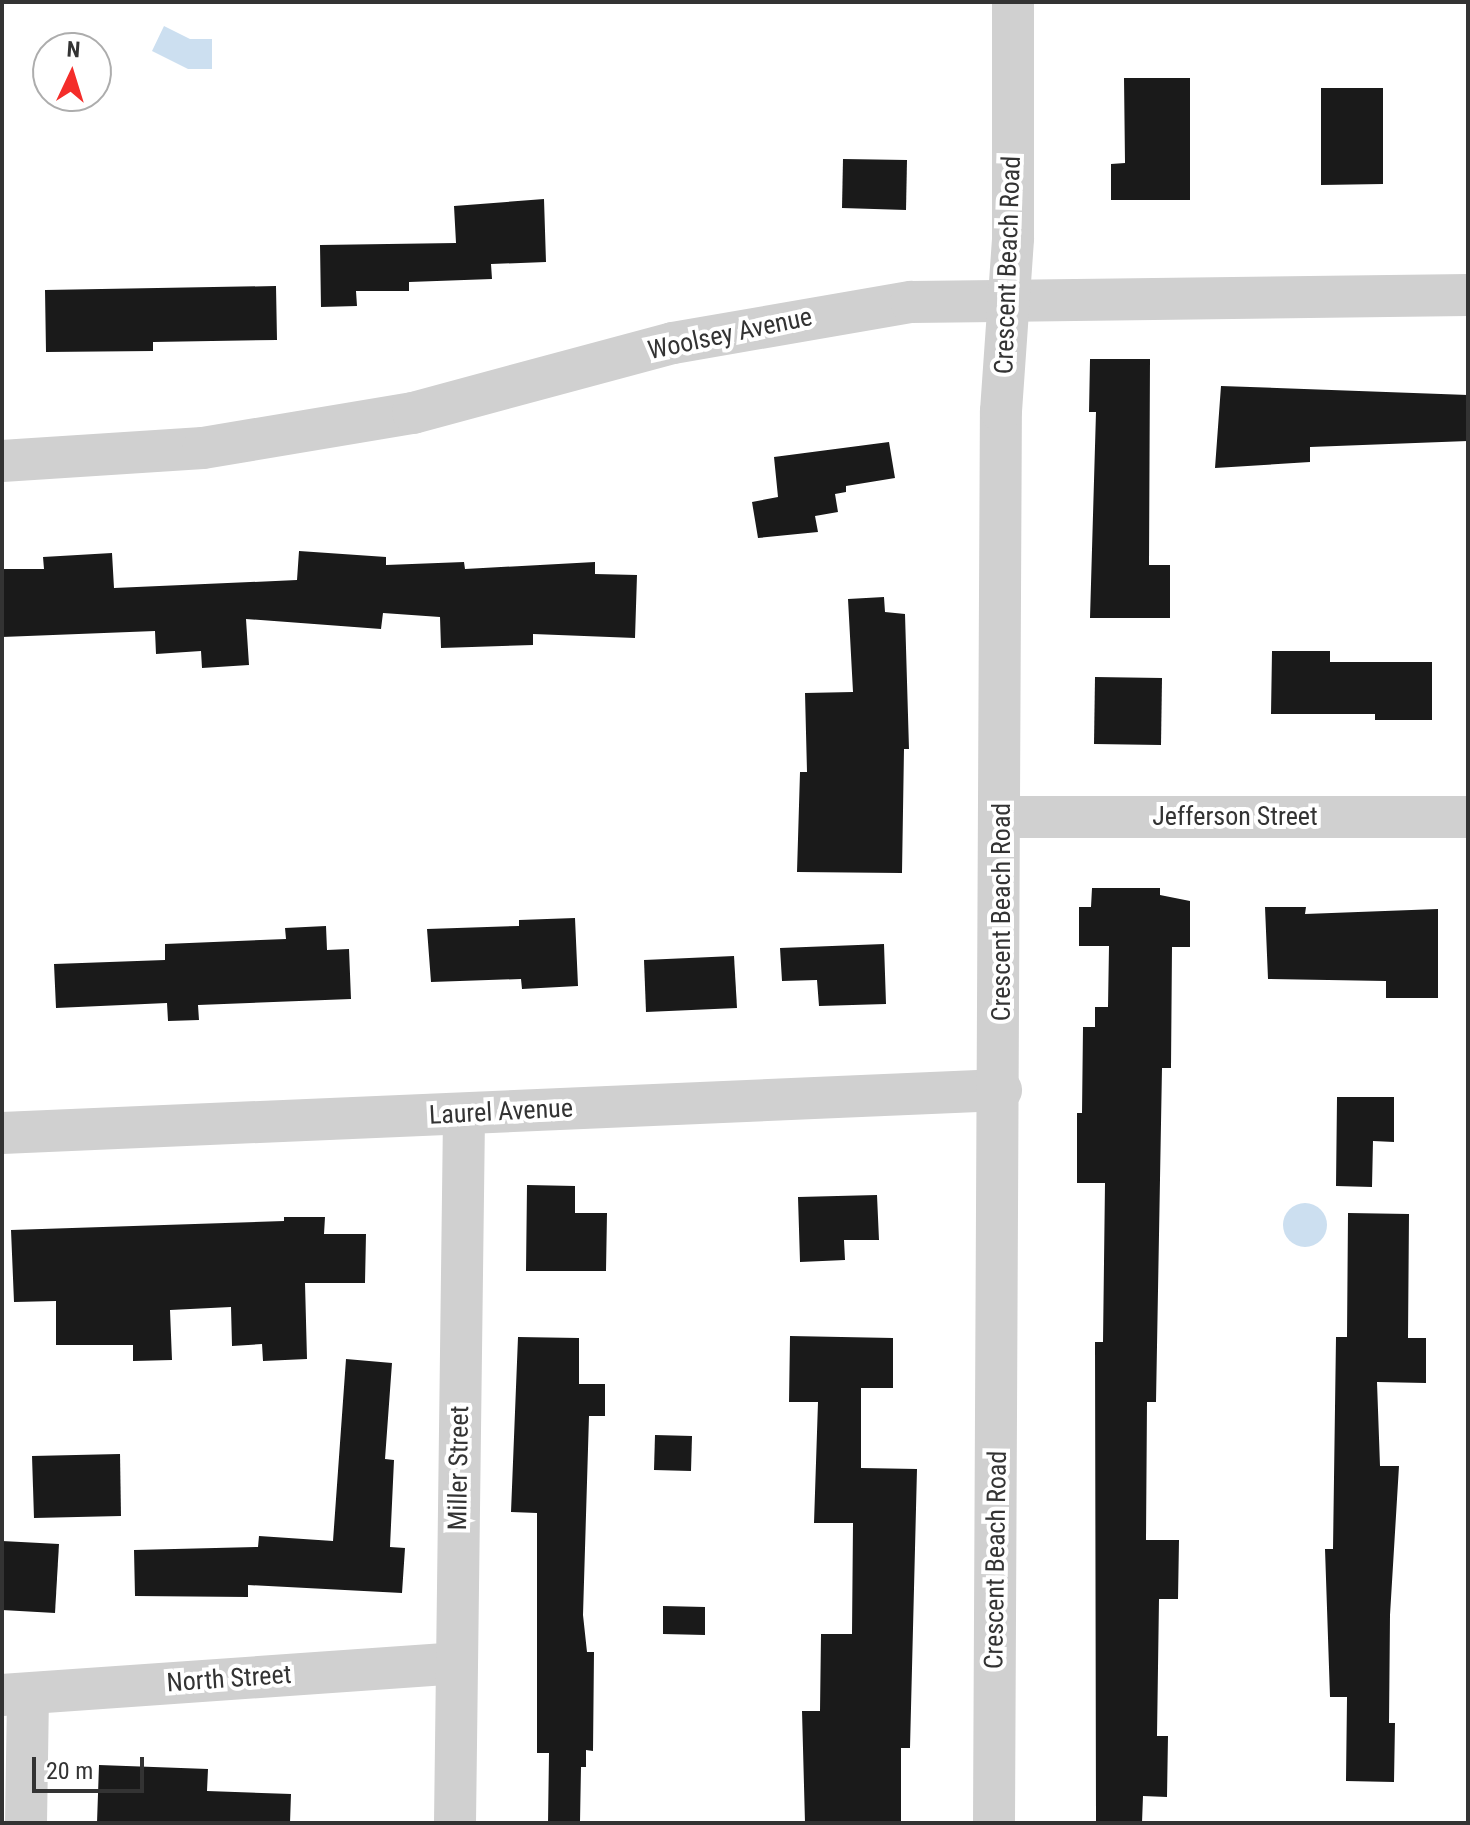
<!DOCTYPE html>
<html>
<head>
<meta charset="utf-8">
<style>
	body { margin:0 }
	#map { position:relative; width:1470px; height:1825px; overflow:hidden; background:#fff; font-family:"Roboto Condensed",sans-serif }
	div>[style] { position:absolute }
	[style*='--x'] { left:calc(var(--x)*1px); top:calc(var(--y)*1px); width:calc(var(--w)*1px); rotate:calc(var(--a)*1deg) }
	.water>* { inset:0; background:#ccdff0 }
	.round { border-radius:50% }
	.building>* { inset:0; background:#1a1a1a }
	.minor>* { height:42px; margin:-21px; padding:0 21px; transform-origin:21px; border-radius:21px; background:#d0d0d0 }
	span { translate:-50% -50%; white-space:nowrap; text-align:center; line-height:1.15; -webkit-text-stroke:8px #fff; paint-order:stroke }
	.street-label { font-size:26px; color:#333 }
	.frame { position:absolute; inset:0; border:4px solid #333; pointer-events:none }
	.north { position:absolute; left:32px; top:32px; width:80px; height:80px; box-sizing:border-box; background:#fff; border:2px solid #adadad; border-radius:50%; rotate:4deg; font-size:22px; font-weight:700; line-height:32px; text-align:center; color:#333 }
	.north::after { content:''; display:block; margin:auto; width:28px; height:36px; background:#f42d2a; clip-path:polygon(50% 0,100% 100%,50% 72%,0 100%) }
	.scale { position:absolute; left:32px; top:1757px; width:112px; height:36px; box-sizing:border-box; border:4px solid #333; border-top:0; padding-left:10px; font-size:24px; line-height:28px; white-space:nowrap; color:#333; -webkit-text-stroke:6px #fff; paint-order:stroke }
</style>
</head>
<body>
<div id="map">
	<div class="water">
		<i style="clip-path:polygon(164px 26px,190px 39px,212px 39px,212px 69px,188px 69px,152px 51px)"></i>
		<i class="round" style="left:1283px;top:1203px;width:44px;height:44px"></i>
	</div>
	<div class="building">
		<i style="clip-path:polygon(1124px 78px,1190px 78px,1190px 200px,1111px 200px,1111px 164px,1125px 163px)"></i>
		<i style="clip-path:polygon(1321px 88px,1383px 88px,1383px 184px,1321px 185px)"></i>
		<i style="clip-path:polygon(843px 159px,907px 160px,906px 210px,842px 208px)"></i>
		<i style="clip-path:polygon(544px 199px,546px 262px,491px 264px,492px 279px,409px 282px,409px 291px,356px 291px,357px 306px,321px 307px,320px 245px,456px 243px,454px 206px)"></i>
		<i style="clip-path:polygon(276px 286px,277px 340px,153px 342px,153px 351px,46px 352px,45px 290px)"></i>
		<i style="clip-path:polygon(1090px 359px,1150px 359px,1149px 565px,1170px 565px,1170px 618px,1090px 618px,1096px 412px,1089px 412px)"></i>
		<i style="clip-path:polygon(1221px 386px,1468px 395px,1468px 441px,1310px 447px,1310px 462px,1215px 468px)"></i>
		<i style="clip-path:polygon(889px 442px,895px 478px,846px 486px,846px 492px,835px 494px,838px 512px,815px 516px,818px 532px,758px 538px,752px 502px,778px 497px,774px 457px)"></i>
		<i style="clip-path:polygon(299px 551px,386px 557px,386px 565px,464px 562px,465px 569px,595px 562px,595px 574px,637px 575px,635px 638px,533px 634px,533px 645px,441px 648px,440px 617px,383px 613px,381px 629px,246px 619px,249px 665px,202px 668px,201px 651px,156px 654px,155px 631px,2px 637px,2px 569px,44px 569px,43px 557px,112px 553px,114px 588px,297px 580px)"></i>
		<i style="clip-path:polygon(884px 597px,885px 612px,905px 614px,909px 749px,904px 749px,902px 873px,797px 872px,800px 772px,807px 772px,805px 693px,853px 692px,848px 599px)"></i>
		<i style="clip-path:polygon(1272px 651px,1330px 651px,1330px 662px,1432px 662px,1432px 720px,1375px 720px,1375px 714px,1271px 714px)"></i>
		<i style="clip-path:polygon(1095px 677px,1162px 678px,1161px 745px,1094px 744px)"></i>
		<i style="clip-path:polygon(1092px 888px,1160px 888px,1160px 895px,1190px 901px,1190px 947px,1172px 947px,1171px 1068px,1162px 1068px,1156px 1402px,1147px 1402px,1146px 1540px,1179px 1540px,1178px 1599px,1159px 1599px,1157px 1736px,1168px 1736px,1167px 1797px,1143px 1796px,1142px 1823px,1096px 1823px,1095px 1342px,1103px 1342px,1105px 1183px,1077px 1183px,1077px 1113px,1082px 1113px,1083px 1027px,1095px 1027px,1095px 1007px,1108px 1007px,1109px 946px,1079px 946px,1079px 907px,1091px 907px)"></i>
		<i style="clip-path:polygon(1265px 907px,1306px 907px,1305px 914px,1438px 909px,1438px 998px,1386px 998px,1386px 981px,1268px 979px)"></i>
		<i style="clip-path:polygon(575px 918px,578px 986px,522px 989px,521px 979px,431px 982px,427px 929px,519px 926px,519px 920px)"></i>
		<i style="clip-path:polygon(326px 926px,327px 950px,349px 949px,351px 999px,198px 1005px,199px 1020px,168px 1021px,167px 1003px,56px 1008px,54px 964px,165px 960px,165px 944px,286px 939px,285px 928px)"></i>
		<i style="clip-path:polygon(884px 944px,886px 1004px,819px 1006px,817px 980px,782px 981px,780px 948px)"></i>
		<i style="clip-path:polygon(734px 956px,737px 1008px,646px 1012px,644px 960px)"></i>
		<i style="clip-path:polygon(1337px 1097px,1394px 1097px,1394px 1142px,1373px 1141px,1372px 1187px,1336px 1186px)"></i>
		<i style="clip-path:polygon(527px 1185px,575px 1186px,575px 1213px,607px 1213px,606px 1271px,526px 1271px)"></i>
		<i style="clip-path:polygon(877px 1195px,879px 1240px,844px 1240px,845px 1260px,800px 1262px,798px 1197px)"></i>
		<i style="clip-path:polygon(1348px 1213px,1409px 1214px,1408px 1338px,1426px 1338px,1426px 1383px,1377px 1382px,1380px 1466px,1399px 1466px,1390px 1615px,1389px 1723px,1395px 1723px,1394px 1782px,1346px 1781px,1347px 1697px,1330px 1697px,1325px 1549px,1333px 1549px,1336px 1337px,1347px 1337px)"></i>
		<i style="clip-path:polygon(284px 1217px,325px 1217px,324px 1234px,366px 1234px,365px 1283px,305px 1283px,307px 1359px,263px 1361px,262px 1344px,232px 1346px,231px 1307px,170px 1310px,172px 1360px,133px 1361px,133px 1345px,56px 1345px,56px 1301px,14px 1302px,11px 1230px,284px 1221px)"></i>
		<i style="clip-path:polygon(790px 1336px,893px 1338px,893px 1388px,861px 1388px,861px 1468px,917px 1469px,910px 1748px,901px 1748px,901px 1823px,805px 1823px,802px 1711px,820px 1711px,821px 1634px,852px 1634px,853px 1523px,814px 1523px,818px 1402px,789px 1402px)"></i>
		<i style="clip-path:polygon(518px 1337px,579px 1338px,579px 1384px,605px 1384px,605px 1416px,589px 1416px,583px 1615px,587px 1652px,594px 1652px,593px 1751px,586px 1750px,586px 1767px,581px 1767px,580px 1823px,548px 1823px,549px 1753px,537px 1753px,537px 1513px,511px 1512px)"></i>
		<i style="clip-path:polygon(346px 1359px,392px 1363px,385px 1459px,394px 1460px,390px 1547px,405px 1548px,402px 1593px,248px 1585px,248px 1597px,135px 1596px,134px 1550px,258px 1547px,259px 1536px,333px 1541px)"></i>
		<i style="clip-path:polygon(655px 1435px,692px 1436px,691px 1471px,654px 1470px)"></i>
		<i style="clip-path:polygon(120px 1454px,121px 1516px,34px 1518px,32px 1456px)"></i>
		<i style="clip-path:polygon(2px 1541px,59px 1544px,55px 1613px,2px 1610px)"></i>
		<i style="clip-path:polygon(663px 1606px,705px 1607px,705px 1635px,663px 1634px)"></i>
		<i style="clip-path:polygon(99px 1765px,208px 1769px,207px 1791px,291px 1794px,290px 1823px,97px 1823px)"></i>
	</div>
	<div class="minor">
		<i style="--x:2;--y:461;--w:201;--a:-3.7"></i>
		<i style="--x:203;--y:448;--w:213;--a:-9.5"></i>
		<i style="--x:413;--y:413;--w:269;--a:-15.1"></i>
		<i style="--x:673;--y:343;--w:242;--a:-9.8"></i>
		<i style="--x:911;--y:302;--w:557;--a:-0.72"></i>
		<i style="--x:1002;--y:817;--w:466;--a:0"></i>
		<i style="--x:2;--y:1133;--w:1000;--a:-2.46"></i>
		<i style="--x:2;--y:1695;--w:455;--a:-4"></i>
		<i style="--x:26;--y:1823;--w:129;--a:-89.1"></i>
		<i style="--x:455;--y:1823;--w:709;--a:-89.27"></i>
		<i style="--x:994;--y:1823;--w:1412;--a:-89.72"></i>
		<i style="--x:1001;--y:411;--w:173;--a:-86"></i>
		<i style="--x:1013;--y:238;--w:236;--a:-90"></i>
	</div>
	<div class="street-label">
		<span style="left:1008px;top:265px;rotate:-88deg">Crescent Beach Road</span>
		<span style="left:730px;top:334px;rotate:-12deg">Woolsey Avenue</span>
		<span style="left:1235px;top:817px">Jefferson Street</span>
		<span style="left:1002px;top:912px;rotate:-90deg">Crescent Beach Road</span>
		<span style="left:501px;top:1112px;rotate:-3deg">Laurel Avenue</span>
		<span style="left:459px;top:1468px;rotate:-89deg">Miller Street</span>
		<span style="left:996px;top:1560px;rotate:-89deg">Crescent Beach Road</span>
		<span style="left:229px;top:1679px;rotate:-4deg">North Street</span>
	</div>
	<div class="frame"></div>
	<div class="north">N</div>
	<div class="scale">20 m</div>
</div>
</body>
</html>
